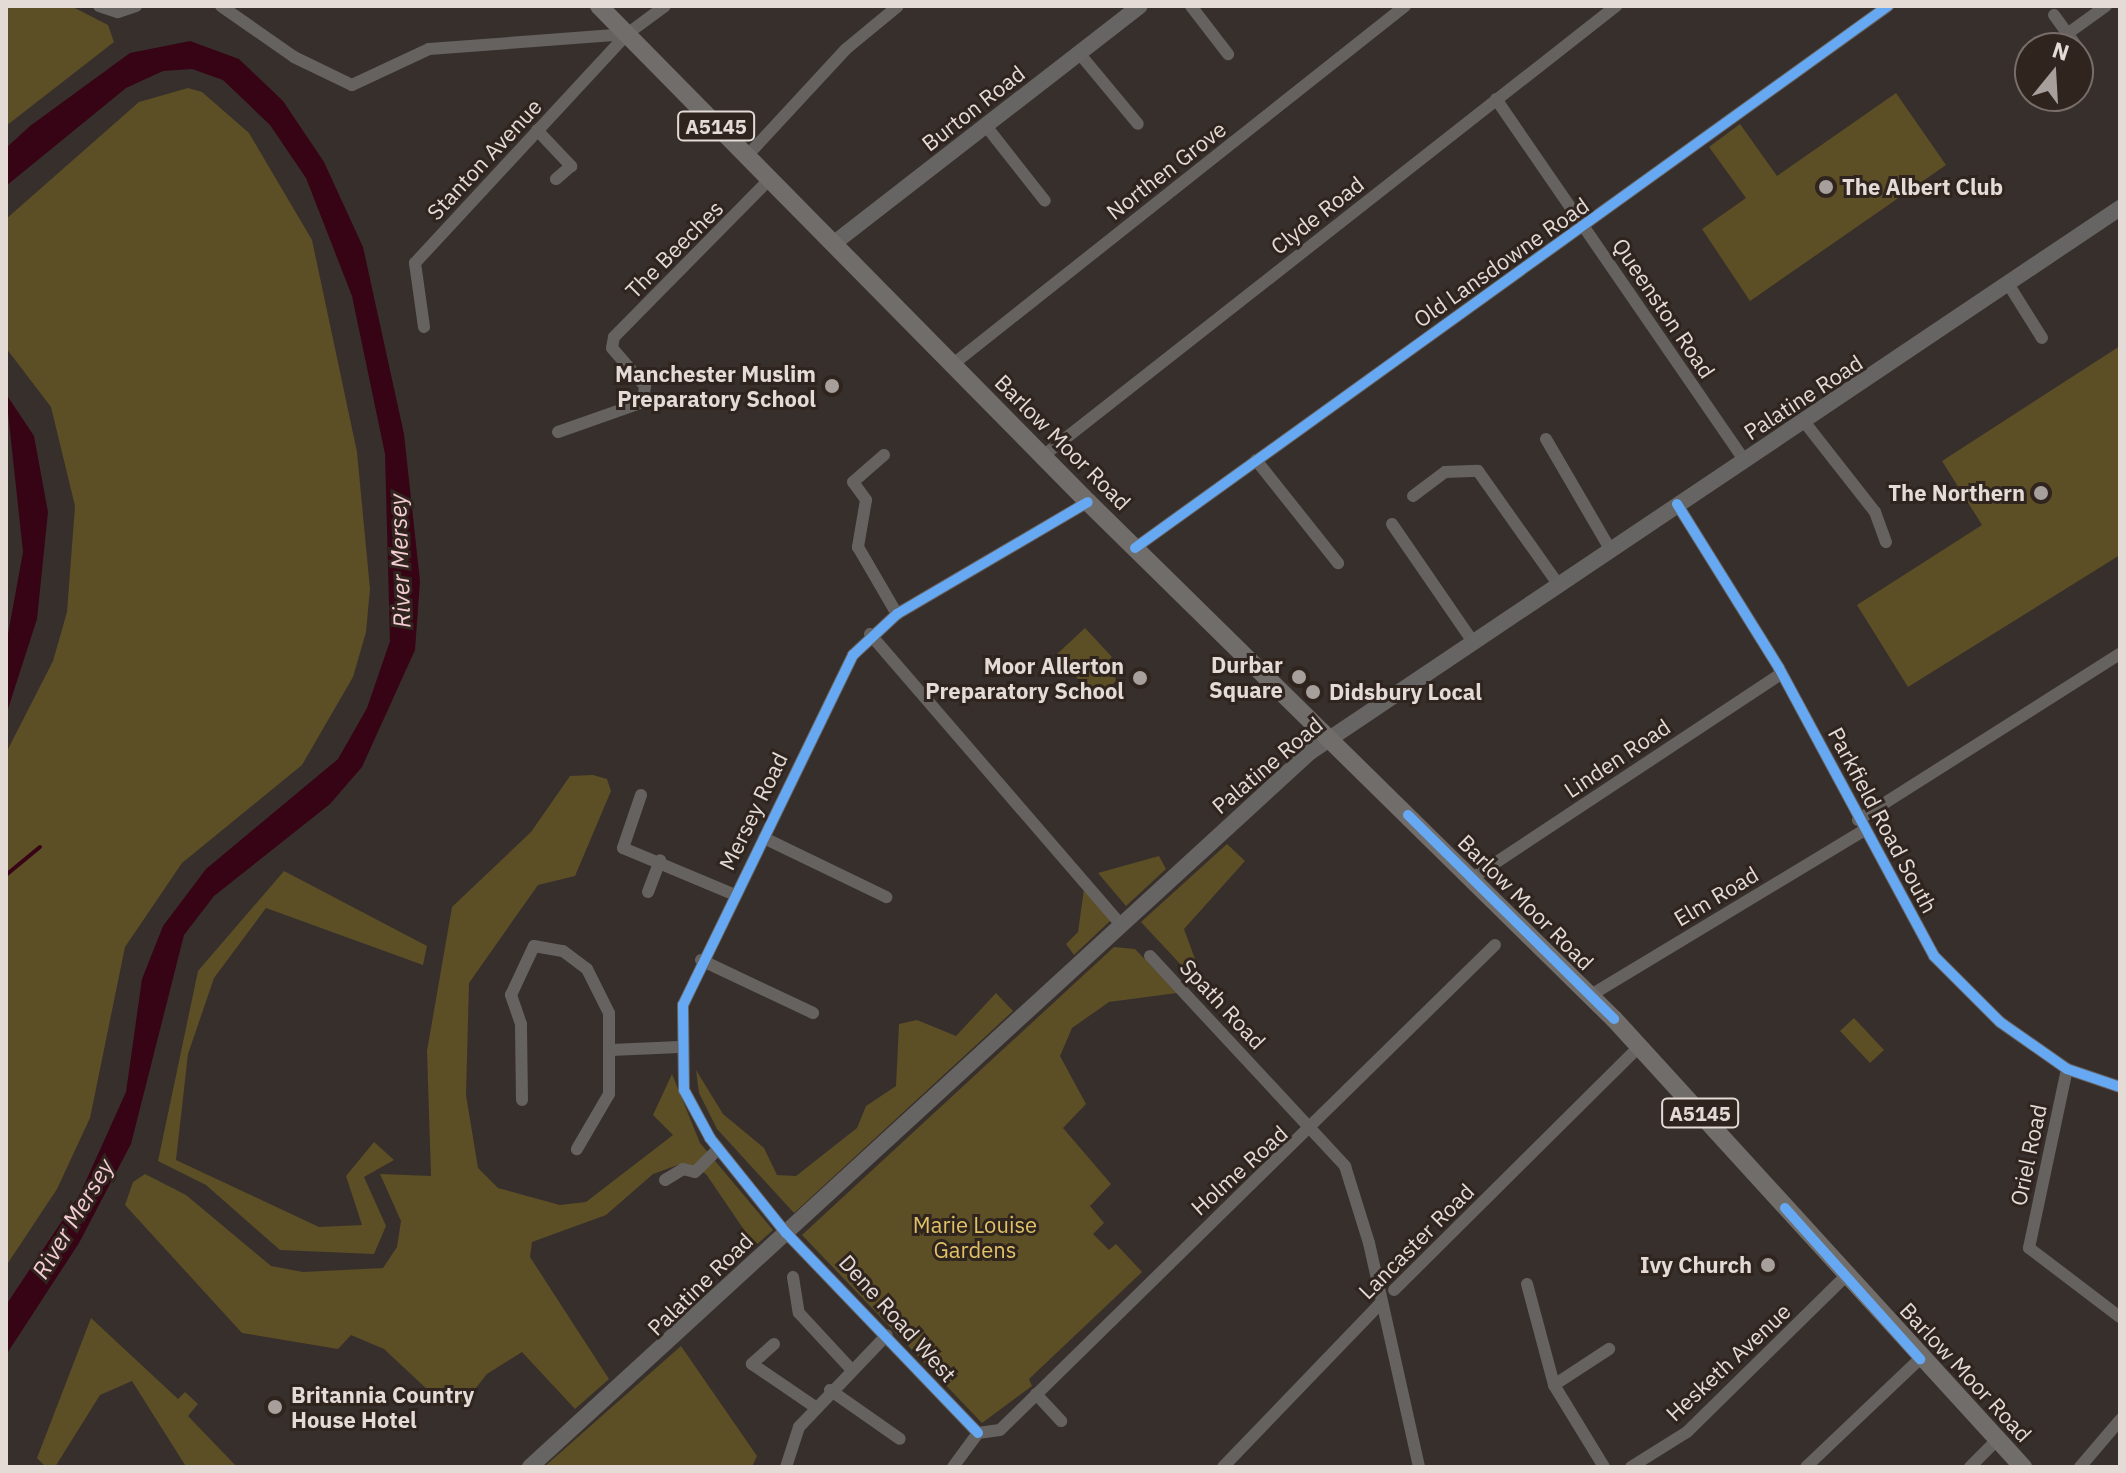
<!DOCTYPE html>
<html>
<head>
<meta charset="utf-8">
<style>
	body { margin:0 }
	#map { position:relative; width:2126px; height:1473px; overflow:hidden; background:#372f2c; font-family:"IBM Plex Sans",sans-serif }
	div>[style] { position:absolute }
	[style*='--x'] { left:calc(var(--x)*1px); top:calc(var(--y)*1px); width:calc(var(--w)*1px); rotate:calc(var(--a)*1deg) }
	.green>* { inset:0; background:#5c4e25 }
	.water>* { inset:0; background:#370415 }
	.stream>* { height:4px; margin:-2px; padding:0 2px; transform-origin:2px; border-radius:2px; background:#370415 }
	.street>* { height:12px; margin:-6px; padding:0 6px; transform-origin:6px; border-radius:6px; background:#656260 }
	.secondary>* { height:16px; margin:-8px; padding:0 8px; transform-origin:8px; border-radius:8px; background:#676563 }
	.primary>* { height:18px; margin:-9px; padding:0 9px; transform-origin:9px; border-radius:9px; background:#706d6a }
	.cycleway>* { height:10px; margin:-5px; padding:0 5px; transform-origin:5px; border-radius:5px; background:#66a8f1 }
	.dots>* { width:22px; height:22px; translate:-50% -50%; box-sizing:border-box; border:4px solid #30241e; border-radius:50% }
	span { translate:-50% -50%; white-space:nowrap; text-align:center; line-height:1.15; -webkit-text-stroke:6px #30241e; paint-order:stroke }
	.shield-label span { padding:2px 6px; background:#30241e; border:2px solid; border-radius:6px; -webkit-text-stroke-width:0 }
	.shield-label { font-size:20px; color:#e4dbd7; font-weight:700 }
	.street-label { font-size:22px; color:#e4dbd7 }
	.poi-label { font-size:22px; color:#e4dbd7; font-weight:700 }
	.left { translate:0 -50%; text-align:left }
	.right { translate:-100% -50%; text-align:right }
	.park-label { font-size:22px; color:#e0c266 }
	.water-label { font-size:24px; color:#f5ccd4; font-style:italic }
	.frame { position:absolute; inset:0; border:8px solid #e4dbd7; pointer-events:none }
	.north { position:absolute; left:2014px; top:32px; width:80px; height:80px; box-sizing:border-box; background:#30241e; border:2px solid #786d68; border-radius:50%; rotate:18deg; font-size:22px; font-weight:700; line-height:32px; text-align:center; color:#e4dbd7 }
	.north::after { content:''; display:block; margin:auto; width:28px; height:36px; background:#a79f9b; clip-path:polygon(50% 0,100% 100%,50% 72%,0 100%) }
</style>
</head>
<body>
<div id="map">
	<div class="green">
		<i style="clip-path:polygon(6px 6px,71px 6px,108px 25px,114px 42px,6px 126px)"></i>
		<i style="clip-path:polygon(188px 88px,202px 92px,249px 133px,312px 240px,357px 452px,370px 589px,366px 632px,353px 677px,302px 765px,182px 863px,125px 947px,90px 1118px,57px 1189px,6px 1266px,6px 753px,53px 661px,67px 612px,75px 506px,51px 407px,6px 348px,6px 219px,139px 102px)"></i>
		<i style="clip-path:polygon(1896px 93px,1946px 165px,1750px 301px,1702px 229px,1746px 198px,1709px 147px,1740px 124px,1777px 176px)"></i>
		<i style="clip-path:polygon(2120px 346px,2120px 555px,1908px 687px,1857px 605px,1982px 525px,1942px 461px)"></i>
		<i style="clip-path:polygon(1085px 628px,1112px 657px,1103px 665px,1117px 680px,1096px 699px,1056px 655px)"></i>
		<i style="clip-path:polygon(593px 775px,607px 779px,611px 791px,575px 876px,538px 885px,469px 983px,466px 1095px,478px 1168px,498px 1188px,560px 1205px,586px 1202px,673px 1135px,653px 1115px,672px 1074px,700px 1143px,773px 1230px,755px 1246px,706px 1174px,683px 1163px,653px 1174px,606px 1215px,532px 1242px,530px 1257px,609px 1379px,575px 1409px,522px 1352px,487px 1374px,463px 1404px,445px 1406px,384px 1349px,351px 1335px,338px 1349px,242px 1333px,125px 1205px,133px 1182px,145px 1174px,186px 1195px,271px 1266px,303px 1272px,383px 1268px,397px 1247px,401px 1221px,380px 1174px,431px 1176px,427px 1051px,452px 907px,531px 832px,570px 776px)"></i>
		<i style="clip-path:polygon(1227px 844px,1245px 861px,1184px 929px,1202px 978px,1196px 981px,1141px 922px)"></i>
		<i style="clip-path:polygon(1159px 856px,1166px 869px,1126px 906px,1098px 873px)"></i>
		<i style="clip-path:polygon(284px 871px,427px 946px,423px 965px,266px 908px,214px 978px,188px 1054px,176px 1160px,319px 1227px,362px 1225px,346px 1176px,374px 1142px,394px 1160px,364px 1177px,386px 1226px,374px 1254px,280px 1250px,206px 1185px,158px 1161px,198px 971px)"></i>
		<i style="clip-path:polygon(1084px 889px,1112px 919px,1074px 955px,1066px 944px,1078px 932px)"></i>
		<i style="clip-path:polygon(1114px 947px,1135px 949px,1177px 993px,1109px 1002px,1072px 1028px,1060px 1056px,1086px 1104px,1063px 1128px,1111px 1184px,1090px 1206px,1104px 1223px,1093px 1234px,1109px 1250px,1116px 1244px,1142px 1272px,1029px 1379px,1032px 1386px,982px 1423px,802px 1235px)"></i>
		<i style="clip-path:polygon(996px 993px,1013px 1011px,794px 1213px,717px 1129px,699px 1093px,696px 1070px,723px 1114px,764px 1148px,777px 1175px,796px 1176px,857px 1128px,866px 1106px,896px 1086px,899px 1024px,917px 1020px,956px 1036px)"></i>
		<i style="clip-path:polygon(1854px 1018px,1884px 1050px,1870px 1063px,1840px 1031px)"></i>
		<i style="clip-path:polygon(91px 1318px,178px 1399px,185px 1392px,198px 1404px,188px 1416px,237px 1467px,176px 1467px,185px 1465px,132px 1381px,100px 1395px,55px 1467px,46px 1467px,37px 1458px)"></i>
		<i style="clip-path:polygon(681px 1346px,757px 1456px,752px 1467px,544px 1467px)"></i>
	</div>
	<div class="water">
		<i style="clip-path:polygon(190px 41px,239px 59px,283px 101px,324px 162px,363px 247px,404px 434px,420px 581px,415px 650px,362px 767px,330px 804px,214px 896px,184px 935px,131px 1144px,79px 1243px,6px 1355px,6px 1305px,80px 1194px,126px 1092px,142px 979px,163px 926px,206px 869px,338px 759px,367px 708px,390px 641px,385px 454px,352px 296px,306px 178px,270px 125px,223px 80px,192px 69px,163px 71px,126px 88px,6px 186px,6px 148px,30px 126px,130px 53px)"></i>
		<i style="clip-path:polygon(6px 394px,34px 436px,48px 512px,37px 619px,6px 715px,6px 645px,23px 552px)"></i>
	</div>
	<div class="stream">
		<i style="--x:6;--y:875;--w:44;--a:-39.5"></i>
	</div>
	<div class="street">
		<i style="--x:99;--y:6;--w:20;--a:18"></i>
		<i style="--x:118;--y:12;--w:19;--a:-18"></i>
		<i style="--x:221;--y:6;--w:89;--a:34.9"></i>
		<i style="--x:294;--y:57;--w:64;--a:25.8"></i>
		<i style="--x:352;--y:85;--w:85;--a:-25.1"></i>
		<i style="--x:429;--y:49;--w:199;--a:-4.3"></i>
		<i style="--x:1191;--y:6;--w:61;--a:52.4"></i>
		<i style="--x:2054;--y:15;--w:41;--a:54"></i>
		<i style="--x:2067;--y:34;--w:48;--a:-35.7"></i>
		<i style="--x:1079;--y:53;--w:92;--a:50.3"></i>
		<i style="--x:1496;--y:99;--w:438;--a:55.5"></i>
		<i style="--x:986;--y:126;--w:95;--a:51.8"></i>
		<i style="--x:537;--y:130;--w:50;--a:46.6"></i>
		<i style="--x:571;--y:166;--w:20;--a:139"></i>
		<i style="--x:746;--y:157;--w:147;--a:-47.2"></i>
		<i style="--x:846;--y:49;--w:67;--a:-39.6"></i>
		<i style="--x:2007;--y:282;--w:66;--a:58"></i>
		<i style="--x:424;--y:327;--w:65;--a:-98"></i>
		<i style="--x:415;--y:263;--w:312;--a:-47.2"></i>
		<i style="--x:627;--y:34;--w:47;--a:-36.4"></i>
		<i style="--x:952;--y:365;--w:578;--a:-38.4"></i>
		<i style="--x:1806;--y:424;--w:112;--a:51.9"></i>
		<i style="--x:1875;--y:512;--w:32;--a:70"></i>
		<i style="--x:558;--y:432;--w:90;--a:-19.4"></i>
		<i style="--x:643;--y:402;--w:16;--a:-83"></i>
		<i style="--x:645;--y:386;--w:50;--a:-131"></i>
		<i style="--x:612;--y:348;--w:11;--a:-80"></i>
		<i style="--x:614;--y:337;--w:221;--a:-45.4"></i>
		<i style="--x:1546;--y:439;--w:127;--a:59.8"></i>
		<i style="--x:884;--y:455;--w:41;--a:138.9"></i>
		<i style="--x:853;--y:482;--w:22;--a:54"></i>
		<i style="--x:866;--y:500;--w:48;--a:99.7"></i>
		<i style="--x:858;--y:547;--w:78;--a:59.8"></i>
		<i style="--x:1043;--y:456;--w:729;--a:-38.14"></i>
		<i style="--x:1256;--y:460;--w:132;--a:51.5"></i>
		<i style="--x:1413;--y:496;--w:40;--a:-37"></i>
		<i style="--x:1445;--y:472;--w:33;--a:-2"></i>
		<i style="--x:1478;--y:471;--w:138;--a:54.7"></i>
		<i style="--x:1677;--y:504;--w:193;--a:58.1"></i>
		<i style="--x:1779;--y:668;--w:327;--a:61.7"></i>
		<i style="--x:1934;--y:956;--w:93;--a:45"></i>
		<i style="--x:2000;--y:1022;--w:82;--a:35"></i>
		<i style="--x:2067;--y:1069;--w:56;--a:18.8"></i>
		<i style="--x:1392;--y:524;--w:143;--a:55.5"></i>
		<i style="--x:1135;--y:548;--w:928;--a:-35.75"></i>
		<i style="--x:870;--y:634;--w:384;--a:49.2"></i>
		<i style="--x:641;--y:795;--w:56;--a:108.8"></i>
		<i style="--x:623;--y:848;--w:119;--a:22.7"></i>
		<i style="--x:1858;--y:820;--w:310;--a:-32.4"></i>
		<i style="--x:764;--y:838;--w:136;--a:25.8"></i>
		<i style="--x:1474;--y:877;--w:369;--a:-33.5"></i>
		<i style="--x:648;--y:892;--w:34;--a:-69"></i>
		<i style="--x:1150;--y:956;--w:287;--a:47.1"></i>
		<i style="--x:1345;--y:1166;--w:81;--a:72.7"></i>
		<i style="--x:1369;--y:1243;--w:230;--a:77.4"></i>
		<i style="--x:701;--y:960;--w:124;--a:25.3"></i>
		<i style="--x:1591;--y:995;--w:318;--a:-31.1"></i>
		<i style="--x:611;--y:1050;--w:68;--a:-2.5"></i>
		<i style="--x:2067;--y:1069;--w:183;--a:102"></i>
		<i style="--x:2029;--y:1248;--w:114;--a:37.2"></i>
		<i style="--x:522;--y:1100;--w:76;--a:-90.8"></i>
		<i style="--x:521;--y:1024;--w:31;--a:-109"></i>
		<i style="--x:511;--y:995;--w:54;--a:-64.9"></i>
		<i style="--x:534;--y:946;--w:29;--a:10"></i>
		<i style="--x:563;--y:951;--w:30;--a:37"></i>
		<i style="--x:587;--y:969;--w:49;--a:63.4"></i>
		<i style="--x:609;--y:1013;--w:81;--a:90"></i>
		<i style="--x:609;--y:1094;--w:64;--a:120.2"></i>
		<i style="--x:665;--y:1180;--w:21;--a:-31"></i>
		<i style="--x:683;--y:1169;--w:12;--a:14"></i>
		<i style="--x:695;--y:1172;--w:33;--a:-45"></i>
		<i style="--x:793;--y:1277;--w:36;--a:81"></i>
		<i style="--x:799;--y:1313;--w:74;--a:47.2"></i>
		<i style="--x:1527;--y:1284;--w:105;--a:75"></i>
		<i style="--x:1554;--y:1385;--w:96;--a:58.6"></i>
		<i style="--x:1394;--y:1290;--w:346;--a:-44.8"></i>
		<i style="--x:774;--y:1344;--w:30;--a:138"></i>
		<i style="--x:752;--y:1364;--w:76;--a:34.3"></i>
		<i style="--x:1554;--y:1385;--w:66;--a:-33.2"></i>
		<i style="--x:830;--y:1390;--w:85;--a:35"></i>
		<i style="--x:1036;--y:1394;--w:37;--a:47"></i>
		<i style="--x:978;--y:1433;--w:277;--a:-133.8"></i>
		<i style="--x:786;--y:1233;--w:122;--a:-128.7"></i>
		<i style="--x:710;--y:1138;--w:55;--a:-118.4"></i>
		<i style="--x:684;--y:1090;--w:85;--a:-90.7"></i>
		<i style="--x:683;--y:1005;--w:389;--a:-64.1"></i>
		<i style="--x:853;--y:655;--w:60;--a:-43"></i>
		<i style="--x:897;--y:614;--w:221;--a:-30.4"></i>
		<i style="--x:978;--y:1433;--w:22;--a:-8"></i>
		<i style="--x:1000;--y:1430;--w:693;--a:-44.42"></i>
		<i style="--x:786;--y:1467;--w:42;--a:-72"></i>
		<i style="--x:799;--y:1427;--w:127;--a:-46.3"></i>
		<i style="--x:953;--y:1467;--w:42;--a:-53.7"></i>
		<i style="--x:1223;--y:1467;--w:229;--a:-46.1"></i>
		<i style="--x:1631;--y:1467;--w:66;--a:-32"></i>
		<i style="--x:1687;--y:1432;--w:221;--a:-44.5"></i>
		<i style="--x:1806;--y:1467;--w:157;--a:-43.5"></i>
		<i style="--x:1970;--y:1467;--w:37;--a:-45"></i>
		<i style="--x:2080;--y:1467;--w:62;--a:-49.6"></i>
	</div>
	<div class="secondary">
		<i style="--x:833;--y:244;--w:388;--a:-37.8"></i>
		<i style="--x:530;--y:1467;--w:1058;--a:-42.51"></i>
		<i style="--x:1310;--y:752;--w:976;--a:-33.89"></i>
	</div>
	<div class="primary">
		<i style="--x:599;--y:6;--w:697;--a:45.41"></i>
		<i style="--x:1088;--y:502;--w:738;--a:44.51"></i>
		<i style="--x:1614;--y:1019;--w:607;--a:47.61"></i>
	</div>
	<div class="cycleway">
		<i style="--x:1677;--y:504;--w:193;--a:58.1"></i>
		<i style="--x:1779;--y:668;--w:327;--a:61.7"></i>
		<i style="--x:1934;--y:956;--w:93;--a:45"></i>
		<i style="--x:2000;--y:1022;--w:82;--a:35"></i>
		<i style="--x:2067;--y:1069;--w:56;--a:18.8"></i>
		<i style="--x:1135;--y:548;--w:928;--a:-35.75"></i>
		<i style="--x:1408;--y:815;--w:290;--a:44.7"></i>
		<i style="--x:1785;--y:1208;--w:203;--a:48.2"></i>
		<i style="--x:978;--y:1433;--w:277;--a:-133.8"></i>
		<i style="--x:786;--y:1233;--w:122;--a:-128.7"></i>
		<i style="--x:710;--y:1138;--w:55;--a:-118.4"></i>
		<i style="--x:684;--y:1090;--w:85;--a:-90.7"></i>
		<i style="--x:683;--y:1005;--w:389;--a:-64.1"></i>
		<i style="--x:853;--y:655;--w:60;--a:-43"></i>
		<i style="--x:897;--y:614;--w:221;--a:-30.4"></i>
	</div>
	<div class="dots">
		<i style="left:1826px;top:187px;background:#a79f9b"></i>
		<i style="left:832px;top:386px;background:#a79f9b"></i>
		<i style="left:2041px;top:493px;background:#a79f9b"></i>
		<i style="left:1299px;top:677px;background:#a79f9b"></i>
		<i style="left:1140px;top:678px;background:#a79f9b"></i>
		<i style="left:1313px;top:692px;background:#a79f9b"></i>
		<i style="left:1768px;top:1265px;background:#a79f9b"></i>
		<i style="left:275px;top:1407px;background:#a79f9b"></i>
	</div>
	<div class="shield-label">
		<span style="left:716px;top:126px">A5145</span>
		<span style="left:1700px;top:1113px">A5145</span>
	</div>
	<div class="street-label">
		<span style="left:973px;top:108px;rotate:-38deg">Burton Road</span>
		<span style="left:484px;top:159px;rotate:-47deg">Stanton Avenue</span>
		<span style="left:1166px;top:170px;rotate:-38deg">Northen Grove</span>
		<span style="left:1317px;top:215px;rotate:-38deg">Clyde Road</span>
		<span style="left:674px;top:249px;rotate:-45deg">The Beeches</span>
		<span style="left:1501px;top:262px;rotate:-35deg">Old Lansdowne Road</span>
		<span style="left:1664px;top:308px;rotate:56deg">Queenston Road</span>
		<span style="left:1803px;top:397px;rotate:-33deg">Palatine Road</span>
		<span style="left:1063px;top:442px;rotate:45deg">Barlow Moor Road</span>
		<span style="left:1617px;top:758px;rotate:-34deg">Linden Road</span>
		<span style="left:1267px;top:765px;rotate:-40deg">Palatine Road</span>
		<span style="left:753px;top:811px;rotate:-64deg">Mersey Road</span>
		<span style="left:1883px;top:820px;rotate:62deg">Parkfield Road South</span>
		<span style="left:1716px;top:896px;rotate:-31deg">Elm Road</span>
		<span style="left:1526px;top:902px;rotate:45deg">Barlow Moor Road</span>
		<span style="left:1223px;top:1004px;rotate:47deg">Spath Road</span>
		<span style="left:2028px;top:1155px;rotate:-78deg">Oriel Road</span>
		<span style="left:1239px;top:1170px;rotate:-42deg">Holme Road</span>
		<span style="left:1416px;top:1241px;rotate:-45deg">Lancaster Road</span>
		<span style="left:700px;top:1284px;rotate:-44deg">Palatine Road</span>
		<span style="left:898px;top:1318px;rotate:48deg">Dene Road West</span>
		<span style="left:1728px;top:1362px;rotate:-43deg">Hesketh Avenue</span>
		<span style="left:1966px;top:1372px;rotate:47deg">Barlow Moor Road</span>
	</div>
	<div class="poi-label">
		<span class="left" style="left:1842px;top:187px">The Albert Club</span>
		<span class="right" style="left:816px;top:386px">Manchester Muslim<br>Preparatory School</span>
		<span class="right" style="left:2025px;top:493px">The Northern</span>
		<span class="right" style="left:1283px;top:677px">Durbar<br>Square</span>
		<span class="right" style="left:1124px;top:678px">Moor Allerton<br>Preparatory School</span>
		<span class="left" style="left:1329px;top:692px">Didsbury Local</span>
		<span class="right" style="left:1752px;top:1265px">Ivy Church</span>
		<span class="left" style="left:291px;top:1407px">Britannia Country<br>House Hotel</span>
	</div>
	<div class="park-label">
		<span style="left:975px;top:1237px">Marie Louise<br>Gardens</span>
	</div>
	<div class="water-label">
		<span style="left:400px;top:561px;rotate:-92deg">River Mersey</span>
		<span style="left:73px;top:1219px;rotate:-59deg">River Mersey</span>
	</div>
	<div class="frame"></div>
	<div class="north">N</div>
</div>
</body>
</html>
